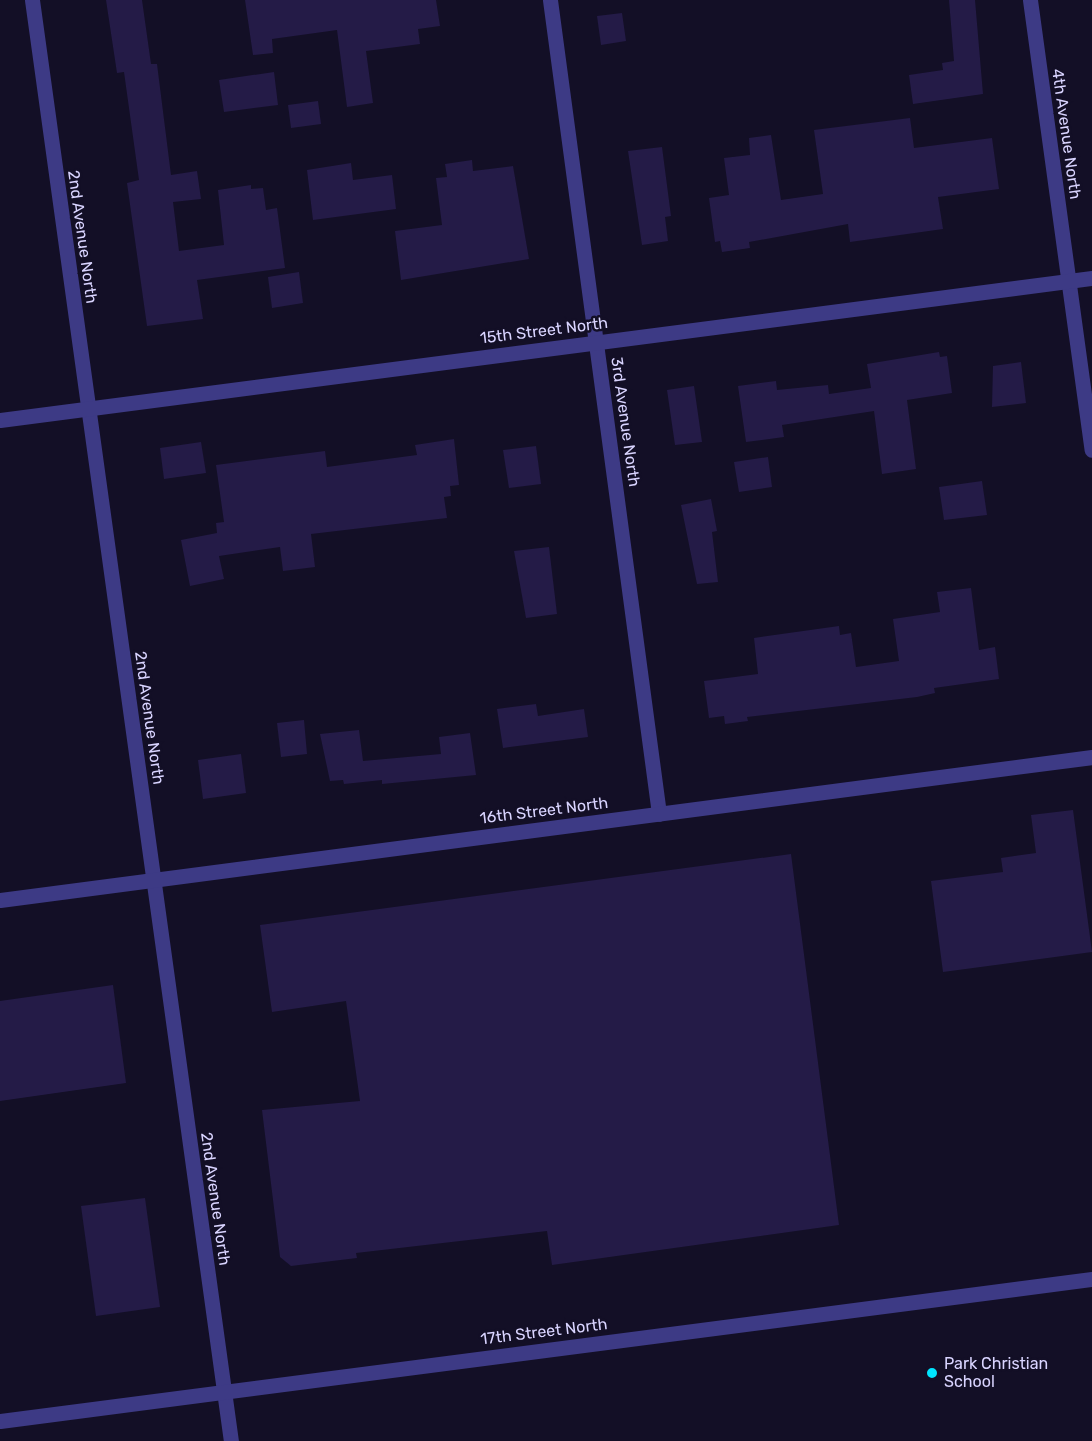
<!DOCTYPE html>
<html>
<head>
<meta charset="utf-8">
<style>
	body { margin:0 }
	#map { position:relative; width:1092px; height:1441px; overflow:hidden; background:#130f26; font-family:Rubik,sans-serif }
	div>[style] { position:absolute }
	[style*='--x'] { left:calc(var(--x)*1px); top:calc(var(--y)*1px); width:calc(var(--w)*1px); rotate:calc(var(--a)*1deg) }
	.building>* { inset:0; background:#241b47 }
	.minor>* { height:15px; margin:-7.5px; padding:0 7.5px; transform-origin:7.5px; border-radius:7.5px; background:#3d3a85 }
	.dots>* { width:16px; height:16px; translate:-50% -50%; box-sizing:border-box; border:3px solid #130f26; border-radius:50% }
	span { translate:-50% -50%; white-space:nowrap; text-align:center; line-height:1.15; -webkit-text-stroke:5px #130f26; paint-order:stroke }
	.street-label { font-size:16px; color:#d9d4ff }
	.poi-label { font-size:16px; color:#d9d4ff }
	.left { translate:0 -50%; text-align:left }
</style>
</head>
<body>
<div id="map">
	<div class="building">
		<i style="clip-path:polygon(106px 0,142px 0,151px 64px,157px 64px,171px 175px,197px 171px,201px 199px,173px 202px,179px 251px,224px 245px,218px 190px,251px 185px,251px 189px,263px 188px,266px 210px,277px 208px,285px 268px,197px 280px,203px 319px,147px 326px,127px 183px,139px 180px,124px 72px,117px 73px)"></i>
		<i style="clip-path:polygon(245px 0,436px 0,440px 26px,418px 29px,420px 44px,366px 51px,373px 103px,347px 107px,337px 30px,272px 39px,273px 53px,253px 55px)"></i>
		<i style="clip-path:polygon(949px 0,975px 0,983px 94px,913px 104px,909px 75px,943px 70px,942px 63px,954px 61px)"></i>
		<i style="clip-path:polygon(622px 13px,626px 41px,601px 45px,597px 16px)"></i>
		<i style="clip-path:polygon(274px 72px,278px 105px,224px 112px,219px 80px)"></i>
		<i style="clip-path:polygon(318px 101px,321px 124px,291px 128px,288px 105px)"></i>
		<i style="clip-path:polygon(910px 118px,914px 148px,992px 138px,999px 189px,938px 197px,943px 229px,850px 242px,848px 224px,749px 242px,750px 248px,722px 252px,720px 241px,715px 242px,709px 198px,729px 195px,724px 158px,750px 155px,749px 138px,771px 135px,781px 200px,823px 194px,814px 130px)"></i>
		<i style="clip-path:polygon(662px 147px,671px 216px,665px 217px,668px 241px,642px 245px,628px 151px)"></i>
		<i style="clip-path:polygon(472px 160px,473px 171px,513px 166px,529px 259px,401px 280px,395px 231px,442px 225px,436px 178px,447px 177px,445px 164px)"></i>
		<i style="clip-path:polygon(351px 163px,353px 180px,392px 175px,396px 209px,313px 220px,307px 170px)"></i>
		<i style="clip-path:polygon(299px 272px,303px 303px,272px 308px,268px 277px)"></i>
		<i style="clip-path:polygon(939px 352px,940px 357px,947px 356px,952px 393px,907px 400px,916px 469px,882px 474px,874px 411px,782px 425px,784px 437px,746px 442px,738px 386px,776px 381px,777px 390px,828px 385px,829px 394px,871px 388px,867px 364px)"></i>
		<i style="clip-path:polygon(1021px 362px,1026px 403px,992px 407px,993px 366px)"></i>
		<i style="clip-path:polygon(694px 386px,702px 442px,675px 445px,667px 390px)"></i>
		<i style="clip-path:polygon(454px 439px,459px 485px,450px 486px,451px 496px,444px 497px,447px 518px,311px 534px,315px 567px,283px 571px,280px 547px,219px 556px,224px 579px,190px 586px,181px 540px,217px 533px,216px 523px,224px 522px,216px 465px,325px 451px,327px 467px,417px 455px,415px 445px)"></i>
		<i style="clip-path:polygon(201px 442px,206px 473px,164px 479px,160px 448px)"></i>
		<i style="clip-path:polygon(536px 446px,541px 484px,509px 488px,503px 450px)"></i>
		<i style="clip-path:polygon(768px 457px,772px 487px,739px 492px,734px 462px)"></i>
		<i style="clip-path:polygon(982px 481px,987px 515px,944px 520px,939px 487px)"></i>
		<i style="clip-path:polygon(711px 499px,717px 531px,712px 532px,718px 582px,697px 584px,681px 505px)"></i>
		<i style="clip-path:polygon(549px 547px,557px 614px,526px 618px,514px 551px)"></i>
		<i style="clip-path:polygon(971px 588px,979px 650px,995px 647px,999px 679px,934px 688px,935px 693px,917px 697px,747px 717px,748px 721px,725px 724px,724px 716px,709px 718px,704px 681px,758px 674px,754px 638px,839px 626px,840px 635px,851px 633px,856px 667px,899px 661px,893px 619px,940px 612px,937px 592px)"></i>
		<i style="clip-path:polygon(536px 704px,538px 716px,584px 709px,588px 737px,503px 748px,497px 709px)"></i>
		<i style="clip-path:polygon(304px 720px,307px 754px,281px 757px,277px 723px)"></i>
		<i style="clip-path:polygon(359px 730px,363px 761px,441px 754px,439px 737px,470px 733px,476px 775px,382px 784px,382px 780px,344px 784px,343px 780px,330px 781px,320px 734px)"></i>
		<i style="clip-path:polygon(241px 754px,246px 793px,203px 799px,198px 760px)"></i>
		<i style="clip-path:polygon(1073px 810px,1092px 952px,943px 972px,931px 881px,1003px 872px,1001px 858px,1036px 853px,1031px 815px)"></i>
		<i style="clip-path:polygon(791px 854px,839px 1225px,552px 1265px,547px 1231px,356px 1253px,357px 1258px,291px 1266px,280px 1257px,262px 1110px,360px 1101px,346px 1001px,272px 1012px,260px 925px)"></i>
		<i style="clip-path:polygon(113px 985px,126px 1083px,0 1101px,0 1001px)"></i>
		<i style="clip-path:polygon(145px 1198px,160px 1307px,96px 1316px,81px 1206px)"></i>
	</div>
	<div class="minor">
		<i style="--x:32;--y:0;--w:1455;--a:82.14"></i>
		<i style="--x:550;--y:0;--w:821;--a:82.37"></i>
		<i style="--x:1030;--y:0;--w:454;--a:82.2"></i>
		<i style="--x:0;--y:420;--w:1101;--a:-7.41"></i>
		<i style="--x:0;--y:900;--w:1101;--a:-7.46"></i>
		<i style="--x:0;--y:1421;--w:1101;--a:-7.41"></i>
	</div>
	<div class="dots">
		<i style="left:932px;top:1373px;background:#00e5ff"></i>
	</div>
	<div class="street-label">
		<span style="left:1066px;top:134px;rotate:82deg">4th Avenue North</span>
		<span style="left:82px;top:237px;rotate:82deg">2nd Avenue North</span>
		<span style="left:544px;top:331px;rotate:-7deg">15th Street North</span>
		<span style="left:625px;top:422px;rotate:82deg">3rd Avenue North</span>
		<span style="left:149px;top:718px;rotate:82deg">2nd Avenue North</span>
		<span style="left:544px;top:811px;rotate:-7deg">16th Street North</span>
		<span style="left:215px;top:1199px;rotate:82deg">2nd Avenue North</span>
		<span style="left:544px;top:1332px;rotate:-7deg">17th Street North</span>
	</div>
	<div class="poi-label">
		<span class="left" style="left:944px;top:1373px">Park Christian<br>School</span>
	</div>
</div>
</body>
</html>
